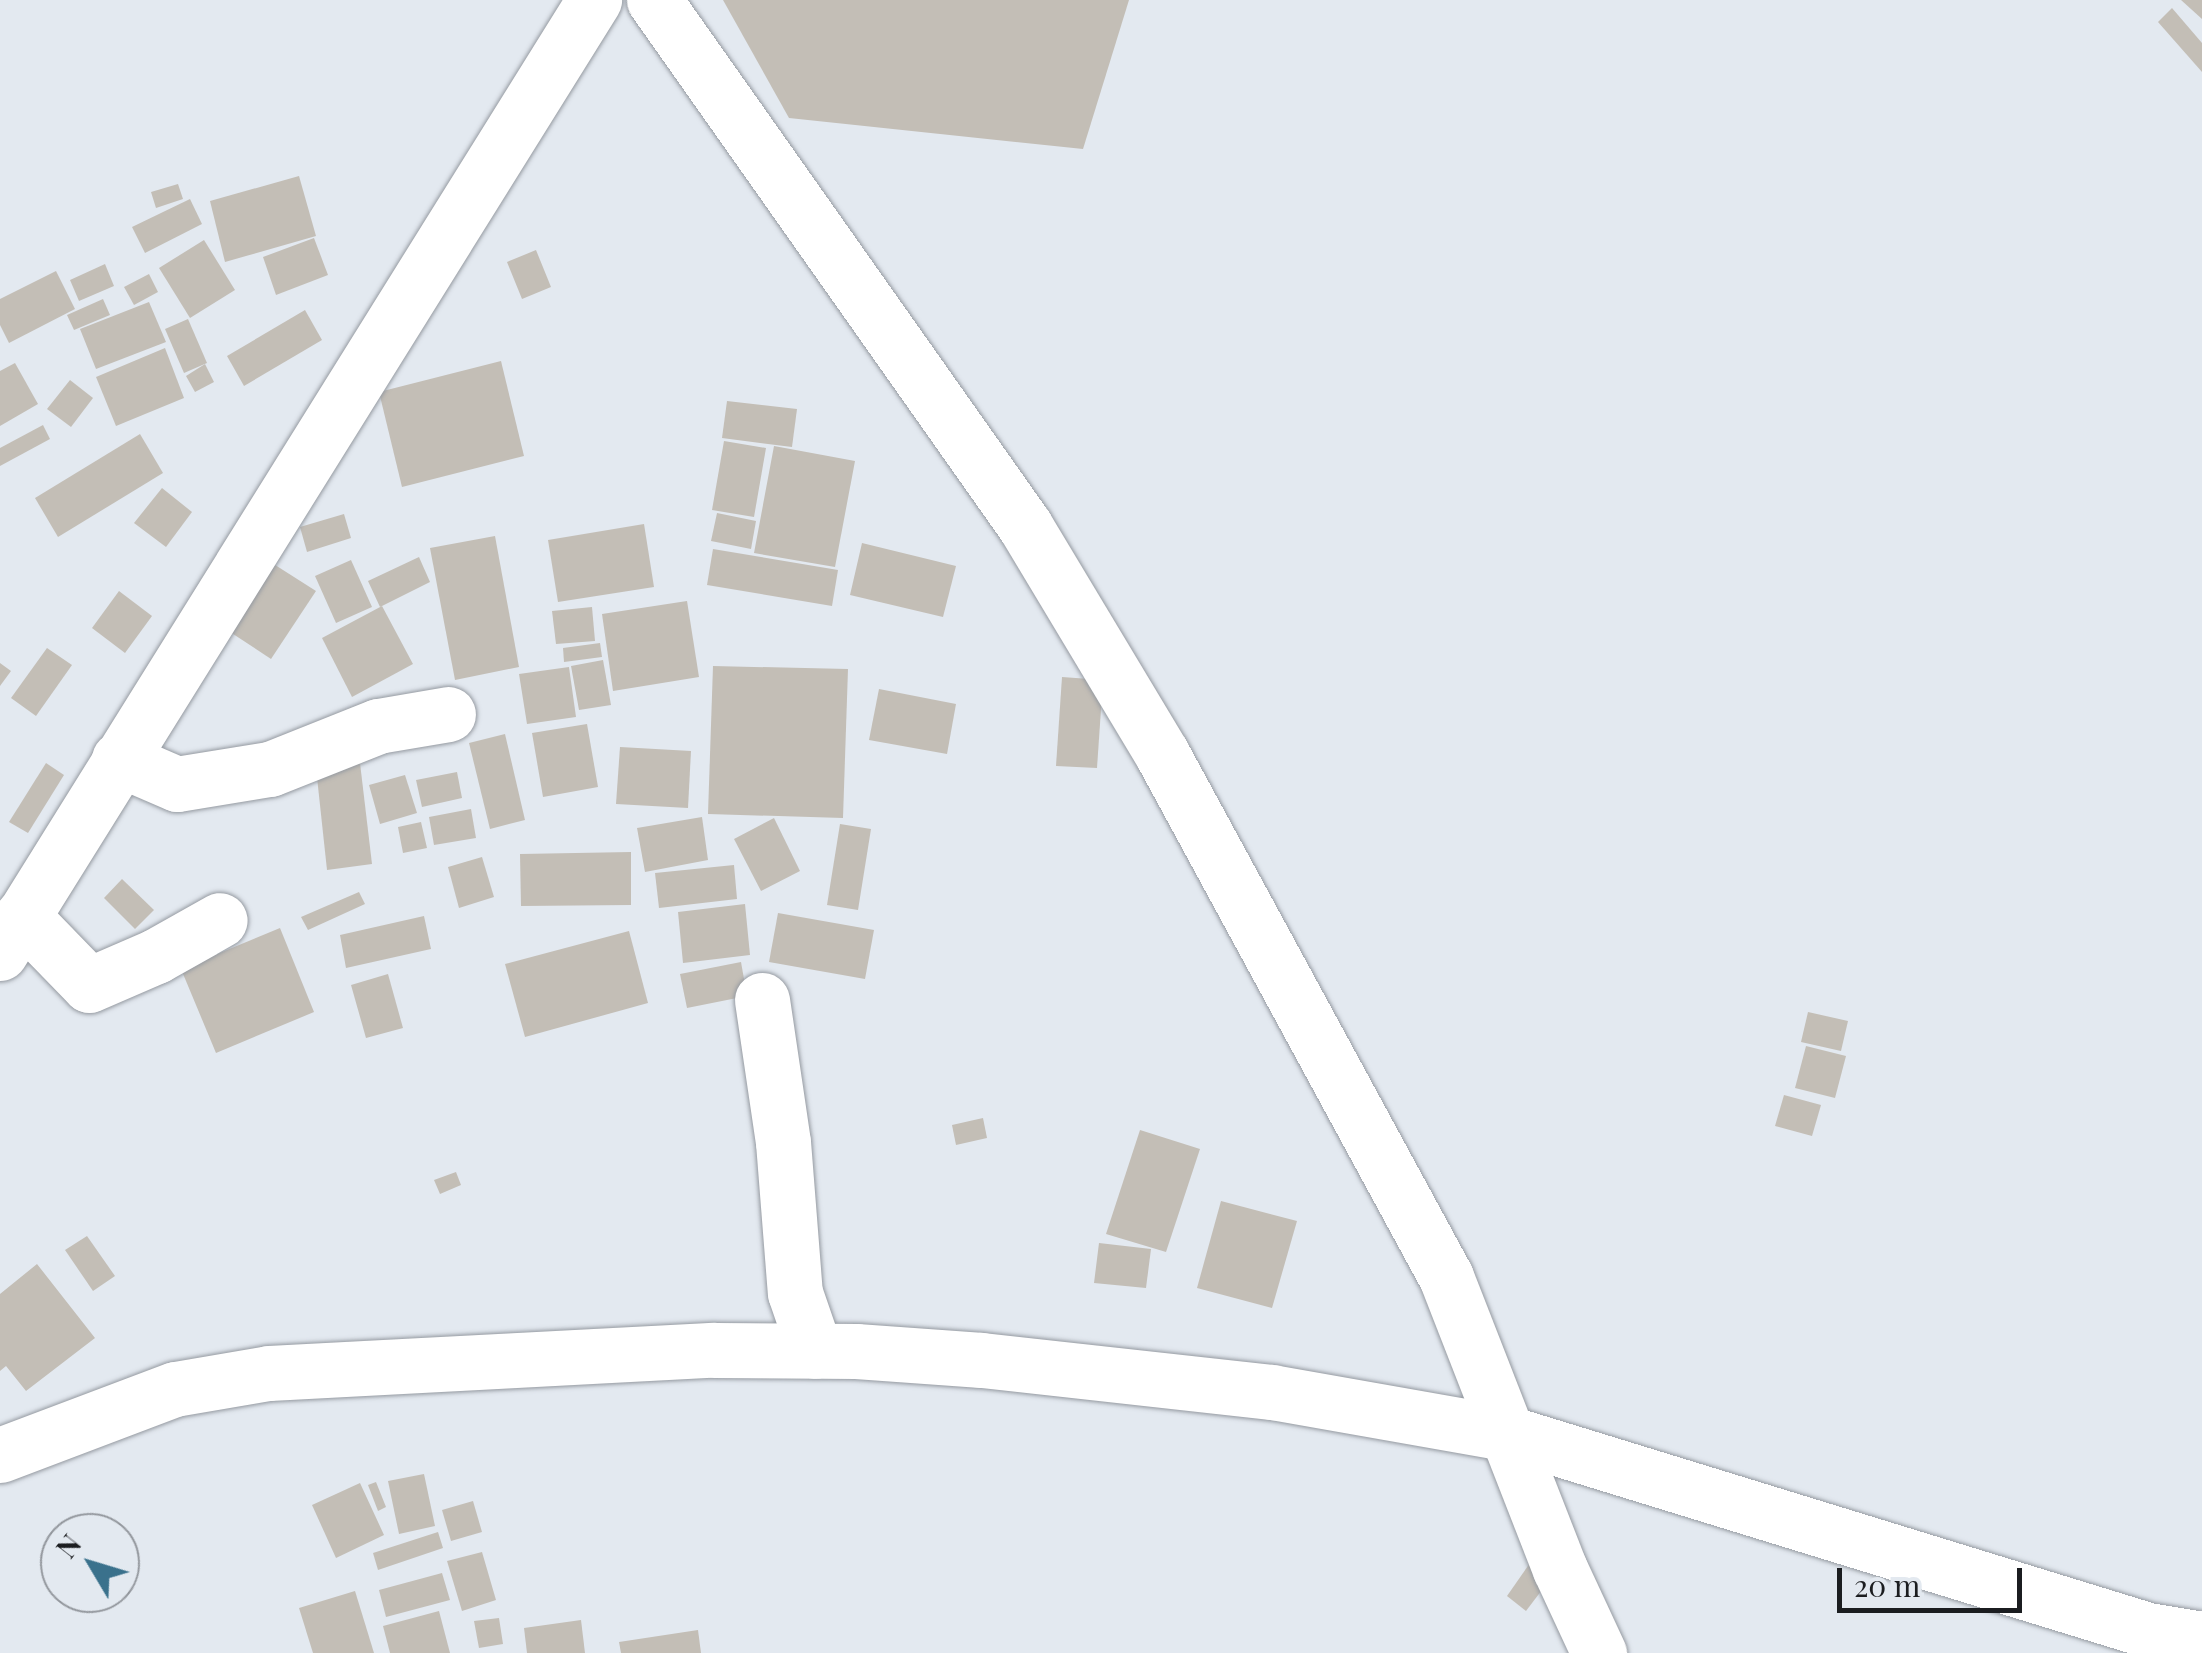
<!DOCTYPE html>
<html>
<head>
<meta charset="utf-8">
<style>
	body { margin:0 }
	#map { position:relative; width:2202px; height:1653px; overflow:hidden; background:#e3e9f0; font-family:"Playfair Display",serif }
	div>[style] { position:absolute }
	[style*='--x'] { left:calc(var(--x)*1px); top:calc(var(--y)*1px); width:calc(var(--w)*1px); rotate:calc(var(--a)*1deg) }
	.building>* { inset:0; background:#c3beb6 }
	.roads { filter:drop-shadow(0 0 2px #959aa1) drop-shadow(0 0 2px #959aa1) }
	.street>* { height:55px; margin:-27.5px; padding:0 27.5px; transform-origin:27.5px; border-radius:27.5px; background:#fff }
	span { translate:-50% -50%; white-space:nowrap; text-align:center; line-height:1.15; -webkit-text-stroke:9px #e3e9f0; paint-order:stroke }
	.north { position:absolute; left:40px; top:1513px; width:100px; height:100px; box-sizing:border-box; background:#e3e9f0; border:2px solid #93979d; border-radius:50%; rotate:308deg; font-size:28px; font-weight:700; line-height:40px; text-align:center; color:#1b1d20 }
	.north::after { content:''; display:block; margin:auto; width:35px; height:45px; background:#3a718c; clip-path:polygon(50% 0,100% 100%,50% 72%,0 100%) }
	.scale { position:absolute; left:1837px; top:1568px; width:185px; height:45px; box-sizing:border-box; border:5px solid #1b1d20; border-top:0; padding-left:12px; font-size:30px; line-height:35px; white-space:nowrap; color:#1b1d20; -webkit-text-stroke:8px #e3e9f0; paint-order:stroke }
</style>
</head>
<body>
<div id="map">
	<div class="building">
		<i style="clip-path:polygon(723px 0,1129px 0,1083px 149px,789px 118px)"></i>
		<i style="clip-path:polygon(2181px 0,2202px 0,2202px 19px)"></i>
		<i style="clip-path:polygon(2172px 8px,2202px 43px,2202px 72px,2158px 22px)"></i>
		<i style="clip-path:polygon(299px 176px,316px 236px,225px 262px,210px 201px)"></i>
		<i style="clip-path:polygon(178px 184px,183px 199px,156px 208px,151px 192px)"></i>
		<i style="clip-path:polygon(190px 199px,202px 224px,145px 253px,132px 227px)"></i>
		<i style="clip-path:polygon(314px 238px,328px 275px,276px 295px,263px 257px)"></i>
		<i style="clip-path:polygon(204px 240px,235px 290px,190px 318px,159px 268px)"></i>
		<i style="clip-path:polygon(536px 250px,551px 287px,522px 299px,507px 262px)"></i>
		<i style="clip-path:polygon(105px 264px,114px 286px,79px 301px,70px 280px)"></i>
		<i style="clip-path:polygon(56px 271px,75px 309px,9px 343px,0 325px,0 299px)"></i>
		<i style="clip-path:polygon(149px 274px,158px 292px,134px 305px,124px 287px)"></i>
		<i style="clip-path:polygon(103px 299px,110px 315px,74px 330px,67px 315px)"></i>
		<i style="clip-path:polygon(149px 302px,166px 342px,96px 369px,80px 329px)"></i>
		<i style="clip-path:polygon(305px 310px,322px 340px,244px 386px,227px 356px)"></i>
		<i style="clip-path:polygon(188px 319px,207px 363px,184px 373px,165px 329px)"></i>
		<i style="clip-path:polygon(165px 348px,184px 398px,116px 426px,96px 377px)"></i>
		<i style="clip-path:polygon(501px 361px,524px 456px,402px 487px,379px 392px)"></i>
		<i style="clip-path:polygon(15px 363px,38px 404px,0 426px,0 371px)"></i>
		<i style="clip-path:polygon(205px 364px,214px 382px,195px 392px,186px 376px)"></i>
		<i style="clip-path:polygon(70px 380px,93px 398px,71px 427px,47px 409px)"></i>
		<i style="clip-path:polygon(727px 401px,797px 409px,792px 447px,722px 438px)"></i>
		<i style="clip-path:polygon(43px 425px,50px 439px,0 466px,0 448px)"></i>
		<i style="clip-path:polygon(140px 434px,163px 473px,58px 537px,35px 498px)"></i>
		<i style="clip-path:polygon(724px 441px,766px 448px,754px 517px,712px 510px)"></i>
		<i style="clip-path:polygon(774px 446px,855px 461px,835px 567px,754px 553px)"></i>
		<i style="clip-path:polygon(162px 488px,192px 512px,166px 547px,134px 523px)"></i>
		<i style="clip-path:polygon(717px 513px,756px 521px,751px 549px,711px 541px)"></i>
		<i style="clip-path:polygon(344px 514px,351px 538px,307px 552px,300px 527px)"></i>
		<i style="clip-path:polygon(644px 524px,654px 587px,558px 602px,548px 540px)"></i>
		<i style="clip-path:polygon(495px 536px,519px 667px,455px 680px,430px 548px)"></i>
		<i style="clip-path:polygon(862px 543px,956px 566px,943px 617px,850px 595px)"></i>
		<i style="clip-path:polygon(713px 549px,838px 570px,832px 606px,707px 585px)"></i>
		<i style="clip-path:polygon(419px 557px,430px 582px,380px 607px,368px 581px)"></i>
		<i style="clip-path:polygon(351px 560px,372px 607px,336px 623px,315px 576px)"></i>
		<i style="clip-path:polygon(272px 563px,316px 591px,271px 659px,227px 630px)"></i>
		<i style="clip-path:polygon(119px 591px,152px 616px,125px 653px,92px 628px)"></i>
		<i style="clip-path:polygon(687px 601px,699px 677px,613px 691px,602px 614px)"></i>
		<i style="clip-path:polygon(382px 606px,413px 664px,352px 697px,322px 638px)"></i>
		<i style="clip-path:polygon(592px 607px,595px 641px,556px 644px,552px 611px)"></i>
		<i style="clip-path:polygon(600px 643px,602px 657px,564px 662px,563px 648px)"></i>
		<i style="clip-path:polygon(47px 648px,72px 665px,36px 716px,11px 698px)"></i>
		<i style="clip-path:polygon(603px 660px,611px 705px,579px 710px,571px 666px)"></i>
		<i style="clip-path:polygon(0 663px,11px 671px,0 686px)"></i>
		<i style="clip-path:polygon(713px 666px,848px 669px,843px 818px,708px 814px)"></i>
		<i style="clip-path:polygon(569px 667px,576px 717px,527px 724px,519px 674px)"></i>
		<i style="clip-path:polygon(1062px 677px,1103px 680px,1097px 768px,1056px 766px)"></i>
		<i style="clip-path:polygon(879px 689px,956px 704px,947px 754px,869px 740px)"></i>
		<i style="clip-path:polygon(587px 724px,598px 787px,543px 797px,532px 733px)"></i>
		<i style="clip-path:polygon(505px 734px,525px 820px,490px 829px,469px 743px)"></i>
		<i style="clip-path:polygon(620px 747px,691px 751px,688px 808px,616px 804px)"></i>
		<i style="clip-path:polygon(46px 763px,64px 775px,28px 833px,9px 822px)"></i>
		<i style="clip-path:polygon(360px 763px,372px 864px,327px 870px,316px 768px)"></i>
		<i style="clip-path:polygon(457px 772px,462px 798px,422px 807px,416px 780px)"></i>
		<i style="clip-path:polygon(405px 775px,417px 813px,380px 824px,369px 785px)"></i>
		<i style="clip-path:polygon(471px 809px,476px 838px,434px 845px,429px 817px)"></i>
		<i style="clip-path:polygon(702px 817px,708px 860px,645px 872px,637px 828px)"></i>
		<i style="clip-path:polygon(774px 818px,800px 871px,761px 891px,734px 839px)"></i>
		<i style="clip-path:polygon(421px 822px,427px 848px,403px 853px,398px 827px)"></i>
		<i style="clip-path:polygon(840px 824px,871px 829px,858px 910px,827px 905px)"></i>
		<i style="clip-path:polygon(631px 852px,631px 905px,521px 906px,520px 854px)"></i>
		<i style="clip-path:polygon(482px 857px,494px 897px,459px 908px,448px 867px)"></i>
		<i style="clip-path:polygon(734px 865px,737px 899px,659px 908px,655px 873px)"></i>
		<i style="clip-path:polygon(122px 879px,154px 910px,135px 929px,104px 898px)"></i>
		<i style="clip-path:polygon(359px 892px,365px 904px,308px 930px,301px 917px)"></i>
		<i style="clip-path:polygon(745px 904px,750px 955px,683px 963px,678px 912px)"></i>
		<i style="clip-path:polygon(778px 913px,874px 930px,865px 979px,769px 962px)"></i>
		<i style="clip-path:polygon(424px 916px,431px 949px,346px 968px,340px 935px)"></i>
		<i style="clip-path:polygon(280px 928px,314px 1012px,216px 1053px,181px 969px)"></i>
		<i style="clip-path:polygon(629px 931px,648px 1003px,525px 1037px,505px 964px)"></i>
		<i style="clip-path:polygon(741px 962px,747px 996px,687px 1008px,680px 974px)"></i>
		<i style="clip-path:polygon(388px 974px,403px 1028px,366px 1038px,351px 985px)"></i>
		<i style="clip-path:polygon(1808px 1012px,1848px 1021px,1841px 1051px,1801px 1042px)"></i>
		<i style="clip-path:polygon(1806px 1046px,1846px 1056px,1835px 1098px,1795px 1088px)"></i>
		<i style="clip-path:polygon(1784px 1095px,1821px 1105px,1812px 1136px,1775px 1126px)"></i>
		<i style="clip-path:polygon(983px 1118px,987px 1138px,956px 1145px,952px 1125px)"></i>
		<i style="clip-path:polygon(1140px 1130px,1200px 1149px,1166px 1252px,1106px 1234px)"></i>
		<i style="clip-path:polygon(456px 1172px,461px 1185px,440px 1194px,434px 1180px)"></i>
		<i style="clip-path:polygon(1221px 1201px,1297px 1221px,1272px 1308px,1197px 1288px)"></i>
		<i style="clip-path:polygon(87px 1236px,115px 1276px,93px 1291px,65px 1250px)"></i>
		<i style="clip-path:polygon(1099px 1243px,1151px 1249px,1146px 1288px,1094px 1283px)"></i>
		<i style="clip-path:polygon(37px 1264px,95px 1338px,26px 1391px,6px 1366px,0 1371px,0 1294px)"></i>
		<i style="clip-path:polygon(424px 1474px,435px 1526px,399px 1534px,388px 1481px)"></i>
		<i style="clip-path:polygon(376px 1482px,386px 1507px,378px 1511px,368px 1485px)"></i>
		<i style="clip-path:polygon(360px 1483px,384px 1535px,336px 1558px,312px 1505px)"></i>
		<i style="clip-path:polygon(473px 1501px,482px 1532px,451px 1541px,442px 1510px)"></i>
		<i style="clip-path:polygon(438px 1532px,443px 1548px,378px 1570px,373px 1553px)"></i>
		<i style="clip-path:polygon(482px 1552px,496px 1600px,462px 1611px,447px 1561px)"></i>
		<i style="clip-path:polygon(1530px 1563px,1551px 1578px,1526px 1611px,1507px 1596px)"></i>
		<i style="clip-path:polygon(442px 1573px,450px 1600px,386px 1617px,379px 1590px)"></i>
		<i style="clip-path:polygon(355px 1591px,374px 1653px,313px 1653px,299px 1608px)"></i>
		<i style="clip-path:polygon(439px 1611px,450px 1653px,390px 1653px,383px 1626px)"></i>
		<i style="clip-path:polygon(499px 1618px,503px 1644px,479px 1648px,474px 1621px)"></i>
		<i style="clip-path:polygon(581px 1620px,585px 1653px,527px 1653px,524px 1628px)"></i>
		<i style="clip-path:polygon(698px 1630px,701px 1653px,621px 1653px,619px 1642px)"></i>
	</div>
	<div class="roads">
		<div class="street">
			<i style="--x:654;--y:0;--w:644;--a:54.8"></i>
			<i style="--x:1025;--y:526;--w:266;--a:59"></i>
			<i style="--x:1162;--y:754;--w:595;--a:61.5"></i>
			<i style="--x:1446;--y:1277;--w:313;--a:68.7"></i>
			<i style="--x:1560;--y:1569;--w:93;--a:65.1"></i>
			<i style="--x:119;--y:759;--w:63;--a:23.3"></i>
			<i style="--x:177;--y:784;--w:94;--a:-9.2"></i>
			<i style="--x:270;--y:769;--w:116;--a:-21.7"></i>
			<i style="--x:378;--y:726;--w:71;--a:-9.7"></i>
			<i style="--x:22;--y:916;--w:96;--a:45.8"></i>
			<i style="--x:89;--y:985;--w:73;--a:-23.4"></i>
			<i style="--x:156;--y:956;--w:73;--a:-29.4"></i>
			<i style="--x:0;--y:953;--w:1123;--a:-58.06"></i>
			<i style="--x:762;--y:1000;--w:144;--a:81.6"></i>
			<i style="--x:783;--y:1142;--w:151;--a:85.5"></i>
			<i style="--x:795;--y:1293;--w:61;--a:71"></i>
			<i style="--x:0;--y:1455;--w:187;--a:-20.7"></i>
			<i style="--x:175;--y:1389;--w:95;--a:-9.7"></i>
			<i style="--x:269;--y:1373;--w:446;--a:-3"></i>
			<i style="--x:714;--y:1350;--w:142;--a:0.4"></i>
			<i style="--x:856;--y:1351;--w:126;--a:4.1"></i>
			<i style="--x:982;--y:1360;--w:292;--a:6.3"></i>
			<i style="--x:1272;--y:1392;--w:243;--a:10"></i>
			<i style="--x:1511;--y:1434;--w:666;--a:17.1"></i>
			<i style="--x:2148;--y:1630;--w:55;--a:9.5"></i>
		</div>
	</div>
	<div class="north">N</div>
	<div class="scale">20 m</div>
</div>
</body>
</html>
